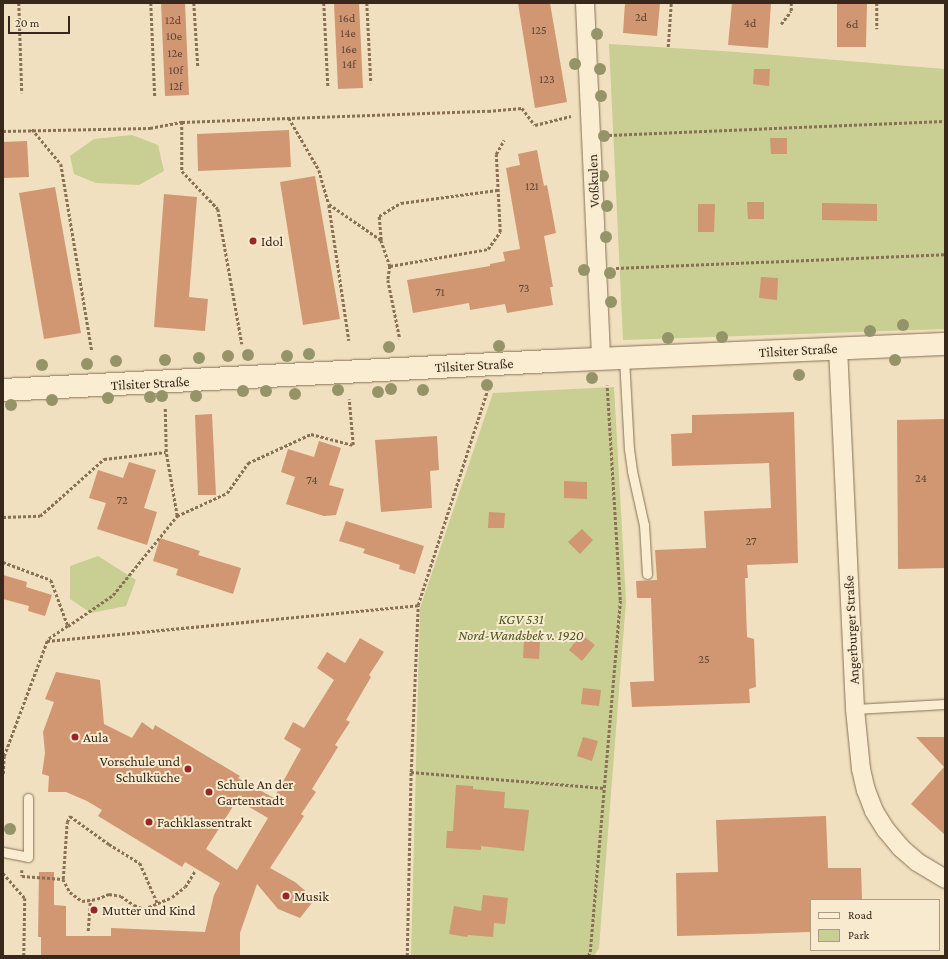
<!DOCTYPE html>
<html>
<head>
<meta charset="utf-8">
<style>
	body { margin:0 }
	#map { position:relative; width:948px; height:959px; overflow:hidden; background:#f0e0bf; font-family:"Crimson Pro",serif }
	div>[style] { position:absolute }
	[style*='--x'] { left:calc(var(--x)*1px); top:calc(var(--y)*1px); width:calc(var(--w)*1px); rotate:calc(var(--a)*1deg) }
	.green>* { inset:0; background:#c9ce92 }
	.building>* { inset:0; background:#d09772 }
	.path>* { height:2.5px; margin-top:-1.25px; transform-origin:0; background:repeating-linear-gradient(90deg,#897056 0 3px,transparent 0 5px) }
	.roads { filter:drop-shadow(0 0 1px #897056) drop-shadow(0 0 1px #897056) }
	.lane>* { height:9px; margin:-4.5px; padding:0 4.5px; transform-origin:4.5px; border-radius:4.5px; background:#faedd2 }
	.street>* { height:18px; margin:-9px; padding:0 9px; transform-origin:9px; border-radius:9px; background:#faedd2 }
	.secondary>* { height:22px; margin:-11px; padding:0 11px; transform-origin:11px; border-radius:11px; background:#faedd2 }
	.trees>* { width:12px; height:12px; margin:-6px; border-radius:50%; background:#959468 }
	.dots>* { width:11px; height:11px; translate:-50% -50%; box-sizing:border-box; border:2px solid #f7eace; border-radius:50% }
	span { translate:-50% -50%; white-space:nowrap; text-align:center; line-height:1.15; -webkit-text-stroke:4px #f7eace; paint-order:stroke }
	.number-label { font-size:12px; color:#5e4432 }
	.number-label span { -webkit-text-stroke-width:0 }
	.street-label { font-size:14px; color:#38281c }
	.poi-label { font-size:14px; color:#38281c }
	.left { translate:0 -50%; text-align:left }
	.right { translate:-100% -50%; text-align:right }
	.park-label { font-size:14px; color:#4a5521; font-style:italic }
	.frame { position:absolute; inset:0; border:4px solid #38281c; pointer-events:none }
	.legend { position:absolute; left:810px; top:899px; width:130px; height:52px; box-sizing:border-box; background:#f7eace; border:1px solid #ab9c87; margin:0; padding:5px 7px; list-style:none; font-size:12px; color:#38281c }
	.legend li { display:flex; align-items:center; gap:8px; height:20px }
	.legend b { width:20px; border:1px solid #ab9c87 }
	.scale { position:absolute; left:8px; top:16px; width:62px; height:18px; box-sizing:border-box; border:2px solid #38281c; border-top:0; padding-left:5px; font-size:12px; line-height:14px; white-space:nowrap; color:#38281c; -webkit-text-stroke:3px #f7eace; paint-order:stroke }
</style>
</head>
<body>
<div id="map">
	<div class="green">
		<i style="clip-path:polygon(609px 44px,737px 52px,945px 69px,945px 329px,623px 340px)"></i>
		<i style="clip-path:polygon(132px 135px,158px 145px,164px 171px,139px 185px,96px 183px,74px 174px,70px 156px,94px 139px)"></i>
		<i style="clip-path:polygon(614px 387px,626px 601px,599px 948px,594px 956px,411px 956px,420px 608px,493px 393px)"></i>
		<i style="clip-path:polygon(98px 556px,136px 580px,126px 606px,91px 613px,70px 599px,70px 566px)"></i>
	</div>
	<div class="building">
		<i style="clip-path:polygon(161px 3px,185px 3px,189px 95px,165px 96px)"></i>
		<i style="clip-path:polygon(334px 3px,359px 3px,363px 88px,338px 89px)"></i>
		<i style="clip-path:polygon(518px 3px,550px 3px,567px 102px,535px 108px)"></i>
		<i style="clip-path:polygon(625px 3px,660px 3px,657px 36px,623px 33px)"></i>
		<i style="clip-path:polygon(732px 3px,771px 3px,768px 48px,728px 45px)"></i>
		<i style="clip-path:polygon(837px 3px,867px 3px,866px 47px,837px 47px)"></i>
		<i style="clip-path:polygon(754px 69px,770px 69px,769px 86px,753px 84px)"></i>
		<i style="clip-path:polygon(289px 130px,291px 167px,198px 171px,197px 134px)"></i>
		<i style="clip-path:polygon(770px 138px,787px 138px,787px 154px,771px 154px)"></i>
		<i style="clip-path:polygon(27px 141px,29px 177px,3px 178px,3px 142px)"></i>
		<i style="clip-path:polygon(537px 150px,544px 186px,547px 185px,556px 233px,544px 236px,553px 287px,550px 287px,553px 305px,507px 313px,505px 304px,470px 310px,469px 303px,413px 313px,407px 280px,490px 266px,490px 264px,505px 261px,503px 252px,520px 249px,506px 168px,520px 165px,518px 154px)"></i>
		<i style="clip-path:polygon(315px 176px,340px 319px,303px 325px,280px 182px)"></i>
		<i style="clip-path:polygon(55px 187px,81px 333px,44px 339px,19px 193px)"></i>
		<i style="clip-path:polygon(164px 194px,197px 197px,189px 297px,208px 299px,205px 331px,154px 327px)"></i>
		<i style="clip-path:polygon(747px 202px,764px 202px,764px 219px,748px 219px)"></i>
		<i style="clip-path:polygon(822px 203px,877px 204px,877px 221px,822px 220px)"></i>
		<i style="clip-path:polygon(698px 204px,715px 204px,714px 232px,698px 232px)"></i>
		<i style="clip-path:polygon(761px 277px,778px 278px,777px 300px,759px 298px)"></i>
		<i style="clip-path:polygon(794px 412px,798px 563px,747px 565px,748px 578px,745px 578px,747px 637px,754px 639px,756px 687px,749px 689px,750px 703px,632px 707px,630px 682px,654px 681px,651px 598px,637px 598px,636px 581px,657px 580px,655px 550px,706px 548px,704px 511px,771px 508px,769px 463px,672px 466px,671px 434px,692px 433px,692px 415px)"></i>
		<i style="clip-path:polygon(212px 414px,216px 495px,198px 495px,195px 415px)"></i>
		<i style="clip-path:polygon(945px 419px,945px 568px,898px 569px,897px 420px)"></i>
		<i style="clip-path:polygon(437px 436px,439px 470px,430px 471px,432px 508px,381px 512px,375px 440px)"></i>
		<i style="clip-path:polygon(319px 441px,341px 448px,329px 485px,344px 489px,336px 515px,324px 516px,286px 504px,295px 477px,281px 472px,288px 449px,314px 457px)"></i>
		<i style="clip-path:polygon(129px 462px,156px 470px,144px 508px,157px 512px,147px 545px,97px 529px,106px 503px,89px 498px,98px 470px,123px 478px)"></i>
		<i style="clip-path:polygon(564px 481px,587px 482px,587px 499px,564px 498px)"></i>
		<i style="clip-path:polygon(489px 512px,505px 513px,504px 528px,488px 528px)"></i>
		<i style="clip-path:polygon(346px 521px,424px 546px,415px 574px,399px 569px,400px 565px,363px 553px,365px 549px,339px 541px)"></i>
		<i style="clip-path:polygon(582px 529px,593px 540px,580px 554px,568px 542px)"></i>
		<i style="clip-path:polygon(160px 538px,200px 551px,198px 555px,241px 568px,233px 594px,176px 575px,178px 569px,153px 561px)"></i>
		<i style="clip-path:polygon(3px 575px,27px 582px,26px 587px,52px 595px,45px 616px,28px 611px,29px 606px,3px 599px)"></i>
		<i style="clip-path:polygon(581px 634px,595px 645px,582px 661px,569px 650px)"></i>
		<i style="clip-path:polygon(evenodd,360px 638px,384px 652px,369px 675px,371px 677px,346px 720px,350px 722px,335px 745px,338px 747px,312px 789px,316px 792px,301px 814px,304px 816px,270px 868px,295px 882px,315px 899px,300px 918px,278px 909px,257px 884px,240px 933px,240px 956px,41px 956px,41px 937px,38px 937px,39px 872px,54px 872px,54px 905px,66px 906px,66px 936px,111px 936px,111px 928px,205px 932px,214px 895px,220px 883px,185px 862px,182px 867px,98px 816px,102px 810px,87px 801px,66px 792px,48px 792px,49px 776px,42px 774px,45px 753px,43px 732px,54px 702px,45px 699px,56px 672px,100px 680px,104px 724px,132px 738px,142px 722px,153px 730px,155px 725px,240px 776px,238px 778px,274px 798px,301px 749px,284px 739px,293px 722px,304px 728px,334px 680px,317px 668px,327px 652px,345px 663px,360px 638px,237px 800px,268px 818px,237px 870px,206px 849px,237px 800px)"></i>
		<i style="clip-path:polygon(524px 641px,540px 642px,539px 659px,523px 658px)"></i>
		<i style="clip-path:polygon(583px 688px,601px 690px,599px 706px,581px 704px)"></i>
		<i style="clip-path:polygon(583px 737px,598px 741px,592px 761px,577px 756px)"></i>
		<i style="clip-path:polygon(916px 737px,945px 737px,945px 835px,911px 804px,944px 767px)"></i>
		<i style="clip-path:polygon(456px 785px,473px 786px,473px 789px,505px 792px,504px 808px,529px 810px,524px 851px,481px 846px,481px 850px,446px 848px,447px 831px,453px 831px)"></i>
		<i style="clip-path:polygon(826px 816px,828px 868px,861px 868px,862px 900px,811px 900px,811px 932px,677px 936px,676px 873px,718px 872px,716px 820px)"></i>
		<i style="clip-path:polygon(483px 895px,508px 898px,505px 924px,494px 923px,493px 937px,468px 935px,467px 937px,449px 934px,454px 906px,481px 911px)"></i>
	</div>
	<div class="path">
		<i style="--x:19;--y:3;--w:90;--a:88.1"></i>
		<i style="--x:151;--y:3;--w:94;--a:87.6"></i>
		<i style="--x:194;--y:3;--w:64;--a:86.4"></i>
		<i style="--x:324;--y:3;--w:83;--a:87.2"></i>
		<i style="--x:367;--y:3;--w:80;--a:87.1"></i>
		<i style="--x:877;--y:3;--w:26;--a:90"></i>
		<i style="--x:781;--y:24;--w:16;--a:-52"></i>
		<i style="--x:791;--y:11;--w:8;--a:-90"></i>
		<i style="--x:668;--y:47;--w:44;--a:-86.1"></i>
		<i style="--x:289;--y:118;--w:60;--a:60"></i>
		<i style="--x:319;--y:170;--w:35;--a:74"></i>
		<i style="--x:329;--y:204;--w:63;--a:34.7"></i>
		<i style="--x:381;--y:240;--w:28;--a:71"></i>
		<i style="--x:390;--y:266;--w:14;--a:98"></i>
		<i style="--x:388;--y:280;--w:60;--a:78.5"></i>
		<i style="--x:182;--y:122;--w:49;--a:90"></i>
		<i style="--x:182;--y:171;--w:52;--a:46.5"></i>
		<i style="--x:218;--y:209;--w:137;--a:79.9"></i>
		<i style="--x:32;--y:129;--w:45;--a:50.4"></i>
		<i style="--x:61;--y:164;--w:190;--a:80.6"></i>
		<i style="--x:3;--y:131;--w:147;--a:-1.2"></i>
		<i style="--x:150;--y:128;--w:33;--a:-11"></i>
		<i style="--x:182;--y:122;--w:306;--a:-2.1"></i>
		<i style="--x:488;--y:111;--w:34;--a:-5"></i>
		<i style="--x:522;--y:108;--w:21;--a:53"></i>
		<i style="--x:535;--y:125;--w:37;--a:-14"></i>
		<i style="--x:609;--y:135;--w:336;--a:-2.4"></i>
		<i style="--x:329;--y:205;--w:137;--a:81.6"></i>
		<i style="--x:381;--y:240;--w:24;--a:-95"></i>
		<i style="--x:379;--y:216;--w:26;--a:-31"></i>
		<i style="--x:401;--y:203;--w:97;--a:-7.7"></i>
		<i style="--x:390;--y:266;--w:99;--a:-9.8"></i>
		<i style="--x:488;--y:249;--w:21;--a:-55"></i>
		<i style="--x:500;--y:232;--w:78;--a:-92.9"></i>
		<i style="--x:496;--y:154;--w:16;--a:-60"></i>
		<i style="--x:616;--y:268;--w:329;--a:-2.4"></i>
		<i style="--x:177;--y:516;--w:55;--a:-24.7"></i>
		<i style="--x:227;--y:493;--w:37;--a:-55"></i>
		<i style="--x:248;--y:463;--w:69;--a:-24.7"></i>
		<i style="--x:311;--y:434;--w:43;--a:14.7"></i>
		<i style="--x:353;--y:445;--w:46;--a:-95"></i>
		<i style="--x:3;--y:517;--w:37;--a:-2"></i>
		<i style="--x:40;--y:516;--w:86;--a:-41.7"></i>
		<i style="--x:104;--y:459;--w:62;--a:-6.4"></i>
		<i style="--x:3;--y:562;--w:51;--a:20.6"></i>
		<i style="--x:51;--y:580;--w:49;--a:69.7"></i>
		<i style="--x:68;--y:626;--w:25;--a:146"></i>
		<i style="--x:68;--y:626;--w:55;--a:-34.6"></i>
		<i style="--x:113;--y:595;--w:102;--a:-51"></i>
		<i style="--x:177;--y:516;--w:65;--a:-99.8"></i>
		<i style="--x:166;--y:452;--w:44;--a:-91.3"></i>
		<i style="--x:411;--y:772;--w:194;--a:4.7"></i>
		<i style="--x:3;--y:774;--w:18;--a:-87"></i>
		<i style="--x:4;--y:756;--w:123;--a:-69.5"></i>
		<i style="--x:47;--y:641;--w:373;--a:-5.5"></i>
		<i style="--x:22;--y:870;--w:6;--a:90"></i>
		<i style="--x:22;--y:876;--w:41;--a:4.2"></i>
		<i style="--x:63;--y:879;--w:57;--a:-86"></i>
		<i style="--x:67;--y:822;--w:7;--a:-63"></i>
		<i style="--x:70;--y:816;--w:48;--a:35.7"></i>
		<i style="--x:109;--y:844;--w:36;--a:32"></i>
		<i style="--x:140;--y:863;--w:43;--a:66.4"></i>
		<i style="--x:3;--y:873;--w:33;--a:49"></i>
		<i style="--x:25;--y:898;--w:58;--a:91"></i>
		<i style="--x:63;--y:879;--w:15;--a:62"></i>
		<i style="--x:70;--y:892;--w:15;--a:37"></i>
		<i style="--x:82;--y:901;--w:15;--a:-8"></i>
		<i style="--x:97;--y:899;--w:13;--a:-23"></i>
		<i style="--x:109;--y:894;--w:12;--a:9"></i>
		<i style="--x:121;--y:896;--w:16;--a:35"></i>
		<i style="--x:134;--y:905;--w:11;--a:22"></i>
		<i style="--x:144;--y:909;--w:30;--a:-23"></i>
		<i style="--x:172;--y:897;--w:16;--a:-38"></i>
		<i style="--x:185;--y:887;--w:19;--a:-58"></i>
		<i style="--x:88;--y:931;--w:31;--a:-86"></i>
		<i style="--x:407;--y:956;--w:184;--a:-88.8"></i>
		<i style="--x:411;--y:772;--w:167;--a:-87.6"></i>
		<i style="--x:418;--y:605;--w:225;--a:-72.1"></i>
		<i style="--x:588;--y:956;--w:4;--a:-63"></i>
		<i style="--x:590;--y:952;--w:353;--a:-85.1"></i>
		<i style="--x:620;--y:600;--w:215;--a:-93.5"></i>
	</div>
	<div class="roads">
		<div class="lane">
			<i style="--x:624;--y:358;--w:91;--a:86.9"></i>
			<i style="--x:629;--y:449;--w:22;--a:82"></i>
			<i style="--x:632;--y:471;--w:55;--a:77.5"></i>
			<i style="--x:644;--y:525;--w:49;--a:86.5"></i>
			<i style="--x:855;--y:709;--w:90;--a:-3.2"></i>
			<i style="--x:3;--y:852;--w:25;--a:11"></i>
			<i style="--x:28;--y:857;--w:59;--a:-90"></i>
		</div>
		<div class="street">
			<i style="--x:585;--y:3;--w:355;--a:87.4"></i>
			<i style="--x:838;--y:348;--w:361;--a:87.3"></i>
			<i style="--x:855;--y:709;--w:60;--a:84.3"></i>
			<i style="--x:861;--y:769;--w:22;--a:77"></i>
			<i style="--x:866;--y:790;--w:22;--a:69"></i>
			<i style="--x:874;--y:811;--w:22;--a:58"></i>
			<i style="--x:886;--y:830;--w:23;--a:50"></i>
			<i style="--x:901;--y:848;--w:21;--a:41"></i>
			<i style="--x:917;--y:862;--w:33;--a:31"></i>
		</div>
		<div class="secondary">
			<i style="--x:3;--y:390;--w:549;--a:-3.03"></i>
			<i style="--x:551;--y:361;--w:394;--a:-2.5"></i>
		</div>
	</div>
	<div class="trees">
		<i style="left:597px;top:34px"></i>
		<i style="left:575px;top:64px"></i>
		<i style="left:600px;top:69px"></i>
		<i style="left:601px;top:96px"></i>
		<i style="left:604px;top:136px"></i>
		<i style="left:603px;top:176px"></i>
		<i style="left:607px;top:206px"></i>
		<i style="left:606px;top:237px"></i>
		<i style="left:584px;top:270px"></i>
		<i style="left:610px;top:273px"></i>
		<i style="left:611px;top:302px"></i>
		<i style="left:903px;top:325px"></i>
		<i style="left:870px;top:331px"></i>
		<i style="left:722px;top:337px"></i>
		<i style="left:668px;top:338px"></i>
		<i style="left:499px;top:346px"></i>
		<i style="left:389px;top:347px"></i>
		<i style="left:309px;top:354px"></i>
		<i style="left:248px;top:355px"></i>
		<i style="left:228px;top:356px"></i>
		<i style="left:287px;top:356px"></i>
		<i style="left:199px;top:358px"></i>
		<i style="left:165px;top:360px"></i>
		<i style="left:895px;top:360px"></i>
		<i style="left:116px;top:361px"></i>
		<i style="left:87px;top:364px"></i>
		<i style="left:42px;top:365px"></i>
		<i style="left:799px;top:375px"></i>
		<i style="left:592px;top:378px"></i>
		<i style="left:487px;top:385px"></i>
		<i style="left:391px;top:389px"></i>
		<i style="left:338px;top:390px"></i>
		<i style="left:423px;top:390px"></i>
		<i style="left:243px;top:391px"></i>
		<i style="left:266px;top:391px"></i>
		<i style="left:378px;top:392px"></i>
		<i style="left:295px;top:394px"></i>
		<i style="left:162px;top:396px"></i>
		<i style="left:196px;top:396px"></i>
		<i style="left:150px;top:397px"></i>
		<i style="left:108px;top:398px"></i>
		<i style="left:52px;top:400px"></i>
		<i style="left:11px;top:405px"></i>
		<i style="left:10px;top:829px"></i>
	</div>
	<div class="dots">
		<i style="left:253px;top:241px;background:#9b2428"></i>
		<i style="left:75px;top:737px;background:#9b2428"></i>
		<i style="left:188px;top:769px;background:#9b2428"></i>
		<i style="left:209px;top:792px;background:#9b2428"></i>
		<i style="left:149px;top:822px;background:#9b2428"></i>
		<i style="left:286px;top:896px;background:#9b2428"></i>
		<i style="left:94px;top:910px;background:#9b2428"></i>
	</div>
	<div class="number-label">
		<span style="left:641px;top:18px">2d</span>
		<span style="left:347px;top:19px">16d</span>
		<span style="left:173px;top:21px">12d</span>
		<span style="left:750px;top:24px">4d</span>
		<span style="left:852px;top:25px">6d</span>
		<span style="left:539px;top:31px">125</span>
		<span style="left:348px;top:34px">14e</span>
		<span style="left:174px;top:37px">10e</span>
		<span style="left:349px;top:50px">16e</span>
		<span style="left:175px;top:54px">12e</span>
		<span style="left:349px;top:65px">14f</span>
		<span style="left:176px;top:71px">10f</span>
		<span style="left:547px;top:80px">123</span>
		<span style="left:176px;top:87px">12f</span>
		<span style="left:532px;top:187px">121</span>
		<span style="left:524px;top:289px">73</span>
		<span style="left:440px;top:293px">71</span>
		<span style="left:921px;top:479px">24</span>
		<span style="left:312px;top:481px">74</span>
		<span style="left:122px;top:501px">72</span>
		<span style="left:751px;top:542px">27</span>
		<span style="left:704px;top:660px">25</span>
	</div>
	<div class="street-label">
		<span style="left:593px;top:181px;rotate:-92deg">Voßkulen</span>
		<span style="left:798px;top:350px;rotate:-3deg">Tilsiter Straße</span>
		<span style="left:474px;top:365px;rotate:-3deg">Tilsiter Straße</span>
		<span style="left:150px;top:383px;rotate:-3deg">Tilsiter Straße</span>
		<span style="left:851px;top:630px;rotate:-93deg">Angerburger Straße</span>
	</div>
	<div class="poi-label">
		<span class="left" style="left:261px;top:241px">Idol</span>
		<span class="left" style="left:83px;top:737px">Aula</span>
		<span class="right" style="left:180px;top:769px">Vorschule und<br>Schulküche</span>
		<span class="left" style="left:217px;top:792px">Schule An der<br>Gartenstadt</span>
		<span class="left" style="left:157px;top:822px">Fachklassentrakt</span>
		<span class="left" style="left:294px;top:896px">Musik</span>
		<span class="left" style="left:102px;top:910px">Mutter und Kind</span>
	</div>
	<div class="park-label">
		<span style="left:521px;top:627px">KGV 531<br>Nord-Wandsbek v. 1920</span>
	</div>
	<div class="frame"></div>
	<ul class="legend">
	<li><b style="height:5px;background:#faedd2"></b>Road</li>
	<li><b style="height:11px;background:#c9ce92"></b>Park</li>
	</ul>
	<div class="scale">20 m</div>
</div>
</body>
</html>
